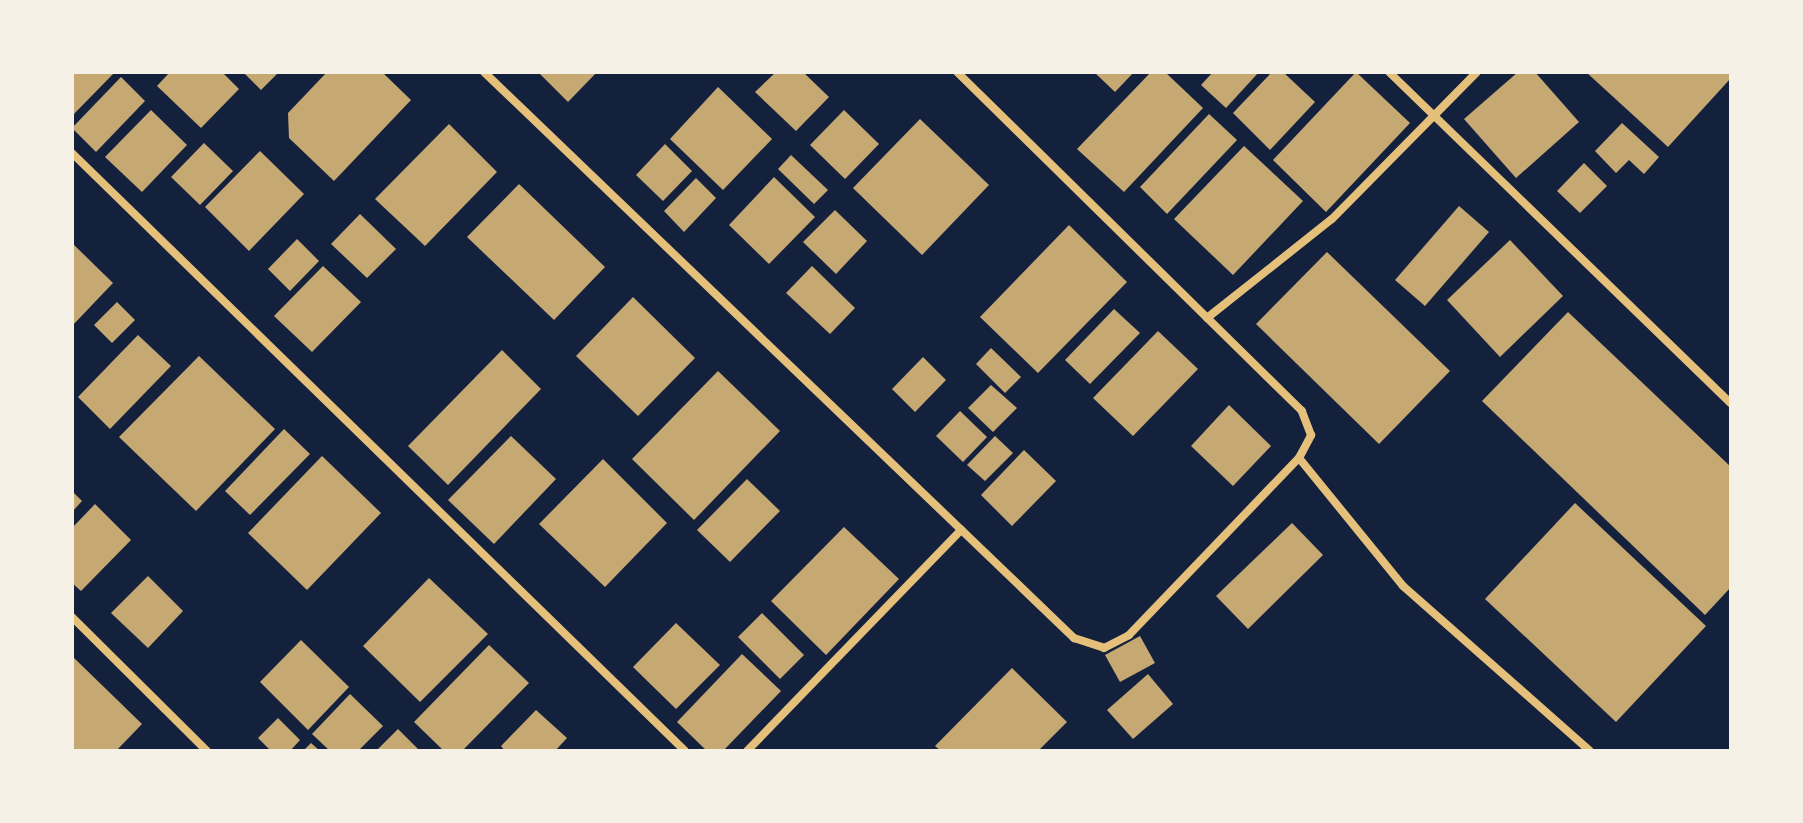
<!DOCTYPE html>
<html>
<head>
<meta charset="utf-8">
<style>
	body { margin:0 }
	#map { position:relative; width:1803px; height:823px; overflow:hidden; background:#14213d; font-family:"Work Sans",sans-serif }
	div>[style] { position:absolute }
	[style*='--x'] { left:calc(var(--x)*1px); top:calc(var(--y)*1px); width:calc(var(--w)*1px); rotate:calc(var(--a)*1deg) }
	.building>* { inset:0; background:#c6a872 }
	.minor>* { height:8px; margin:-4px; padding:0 4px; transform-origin:4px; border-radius:4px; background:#e5c07b }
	span { translate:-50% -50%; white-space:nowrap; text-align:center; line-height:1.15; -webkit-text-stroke:8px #f6f1e7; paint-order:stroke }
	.frame { position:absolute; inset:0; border:74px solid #f6f1e7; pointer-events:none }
</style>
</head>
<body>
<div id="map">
	<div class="building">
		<i style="clip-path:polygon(72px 72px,115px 72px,72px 116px)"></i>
		<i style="clip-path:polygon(170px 72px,222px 72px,239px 89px,201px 128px,157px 86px)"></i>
		<i style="clip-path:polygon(243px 72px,279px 72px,261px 90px)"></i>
		<i style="clip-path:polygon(327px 72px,382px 72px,411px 100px,334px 181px,289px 138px,288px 113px)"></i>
		<i style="clip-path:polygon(538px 72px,597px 72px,568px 102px)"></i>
		<i style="clip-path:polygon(776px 72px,803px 72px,829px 97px,796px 131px,755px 92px)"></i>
		<i style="clip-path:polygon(1094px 72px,1134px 72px,1115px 92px)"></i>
		<i style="clip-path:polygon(1151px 72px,1165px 72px,1203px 108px,1124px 192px,1077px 149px)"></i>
		<i style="clip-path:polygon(1213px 72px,1259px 72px,1226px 108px,1201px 85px)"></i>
		<i style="clip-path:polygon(1272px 72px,1283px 72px,1315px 102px,1270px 150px,1233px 113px)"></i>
		<i style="clip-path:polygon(1356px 72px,1410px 123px,1326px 212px,1273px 160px)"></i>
		<i style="clip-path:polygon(1518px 72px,1535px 72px,1579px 122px,1516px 178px,1464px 119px)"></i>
		<i style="clip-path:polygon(1586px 72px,1731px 72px,1731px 78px,1668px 147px)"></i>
		<i style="clip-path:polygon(121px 77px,145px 101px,96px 152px,72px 128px)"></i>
		<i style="clip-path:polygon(718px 87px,772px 139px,723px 190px,670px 139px)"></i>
		<i style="clip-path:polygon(151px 110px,187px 145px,142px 192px,105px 157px)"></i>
		<i style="clip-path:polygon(844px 110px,879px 144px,845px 179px,810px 145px)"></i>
		<i style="clip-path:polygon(1209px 114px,1237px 140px,1167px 214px,1140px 187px)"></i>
		<i style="clip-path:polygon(920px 119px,989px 185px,922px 255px,853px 188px)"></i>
		<i style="clip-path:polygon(1622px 123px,1659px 157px,1644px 174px,1629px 160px,1616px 173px,1595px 151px)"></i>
		<i style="clip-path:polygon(449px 124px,497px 172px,425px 246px,375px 199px)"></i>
		<i style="clip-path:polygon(204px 143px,233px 171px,200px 205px,171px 177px)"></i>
		<i style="clip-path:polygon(665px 144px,692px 171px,663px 201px,636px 175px)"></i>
		<i style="clip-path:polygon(1244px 146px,1303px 201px,1233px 275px,1174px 219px)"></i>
		<i style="clip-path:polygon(260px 151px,304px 194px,249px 251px,205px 207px)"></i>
		<i style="clip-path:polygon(791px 155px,828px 190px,814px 204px,778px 169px)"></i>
		<i style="clip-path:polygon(1584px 163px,1607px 186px,1580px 213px,1557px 191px)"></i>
		<i style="clip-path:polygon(774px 177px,815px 217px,769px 264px,729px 225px)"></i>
		<i style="clip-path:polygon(696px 178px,716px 198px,684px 232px,664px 211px)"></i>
		<i style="clip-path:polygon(519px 184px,605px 267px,554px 320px,467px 237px)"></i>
		<i style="clip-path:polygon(1459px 206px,1489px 232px,1425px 306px,1395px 280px)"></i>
		<i style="clip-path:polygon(835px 210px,867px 241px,836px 274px,803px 242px)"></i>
		<i style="clip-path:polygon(360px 214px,396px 249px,367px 278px,331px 244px)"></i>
		<i style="clip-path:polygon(1069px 225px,1127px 282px,1038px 373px,980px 317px)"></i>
		<i style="clip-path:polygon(297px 239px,319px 261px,290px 291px,268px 269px)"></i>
		<i style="clip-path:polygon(1510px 240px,1563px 296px,1500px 357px,1447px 300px)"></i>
		<i style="clip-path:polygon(72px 243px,113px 283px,72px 326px)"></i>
		<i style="clip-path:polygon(1327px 252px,1450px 371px,1379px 444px,1256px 324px)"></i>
		<i style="clip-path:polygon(323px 266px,361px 302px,312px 352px,274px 316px)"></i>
		<i style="clip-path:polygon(812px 266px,855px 308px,830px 334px,786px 293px)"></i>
		<i style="clip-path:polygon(633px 297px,695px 358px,638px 416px,576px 356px)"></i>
		<i style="clip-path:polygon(117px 302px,135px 320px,112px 343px,94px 325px)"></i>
		<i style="clip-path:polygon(1114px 309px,1140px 333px,1090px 384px,1065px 360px)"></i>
		<i style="clip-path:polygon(1568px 312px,1731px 467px,1731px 587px,1705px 615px,1482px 401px)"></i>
		<i style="clip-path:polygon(1158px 331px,1198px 369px,1133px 436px,1093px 398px)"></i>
		<i style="clip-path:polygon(138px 335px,171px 366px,110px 429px,78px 397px)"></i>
		<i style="clip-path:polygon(991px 348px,1021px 377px,1005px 393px,976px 364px)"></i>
		<i style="clip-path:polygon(502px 350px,541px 389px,448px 485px,408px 446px)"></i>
		<i style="clip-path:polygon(199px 356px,275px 429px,196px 511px,119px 437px)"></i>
		<i style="clip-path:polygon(923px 357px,946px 380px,915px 412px,892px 389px)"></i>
		<i style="clip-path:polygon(718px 371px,780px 431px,694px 520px,632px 459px)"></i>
		<i style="clip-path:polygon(991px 385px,1017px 408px,993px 432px,968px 408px)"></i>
		<i style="clip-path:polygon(1229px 405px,1271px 446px,1233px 486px,1191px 446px)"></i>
		<i style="clip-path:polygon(960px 411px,987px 437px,963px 462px,936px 436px)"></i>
		<i style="clip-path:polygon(284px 429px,310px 454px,250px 515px,225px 491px)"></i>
		<i style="clip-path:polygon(511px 436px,556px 479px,494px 544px,448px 500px)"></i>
		<i style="clip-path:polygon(995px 436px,1013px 453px,985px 481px,967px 465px)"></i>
		<i style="clip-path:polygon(1024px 450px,1056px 481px,1012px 526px,981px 495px)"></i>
		<i style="clip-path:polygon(322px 456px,381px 513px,307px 590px,248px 533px)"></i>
		<i style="clip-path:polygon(603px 459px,667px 523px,605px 587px,539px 524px)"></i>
		<i style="clip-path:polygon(747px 479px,780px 511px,730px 562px,697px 530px)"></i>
		<i style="clip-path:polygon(72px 491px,82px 501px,72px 512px)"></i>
		<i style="clip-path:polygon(1575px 503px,1706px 626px,1616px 722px,1485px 599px)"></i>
		<i style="clip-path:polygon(95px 504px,131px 540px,81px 591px,72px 583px,72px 528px)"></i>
		<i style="clip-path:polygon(1292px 523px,1323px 555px,1248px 629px,1216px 596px)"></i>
		<i style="clip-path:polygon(844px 527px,899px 579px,826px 655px,771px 601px)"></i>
		<i style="clip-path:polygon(148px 576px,183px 611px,148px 648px,111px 613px)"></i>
		<i style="clip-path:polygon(429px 578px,488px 634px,420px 702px,363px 646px)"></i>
		<i style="clip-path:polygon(762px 613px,804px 655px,780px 679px,738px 637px)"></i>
		<i style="clip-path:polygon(676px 623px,720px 665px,676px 709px,633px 667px)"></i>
		<i style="clip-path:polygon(1140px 636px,1155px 663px,1120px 682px,1105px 655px)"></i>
		<i style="clip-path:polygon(301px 640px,349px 687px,308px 730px,260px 682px)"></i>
		<i style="clip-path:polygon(489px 645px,529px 683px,462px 751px,444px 751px,414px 722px)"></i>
		<i style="clip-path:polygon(742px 654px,781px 691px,723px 751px,707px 751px,677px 722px)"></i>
		<i style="clip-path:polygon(72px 656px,142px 724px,116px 751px,72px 751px)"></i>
		<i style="clip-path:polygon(1012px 668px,1067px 722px,1038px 751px,941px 751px,935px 746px)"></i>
		<i style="clip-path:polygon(1148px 674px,1173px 704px,1133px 739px,1107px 710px)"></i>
		<i style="clip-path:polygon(350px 694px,383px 726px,358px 751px,330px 751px,312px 734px)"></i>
		<i style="clip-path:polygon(536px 710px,567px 738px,555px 751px,505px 751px,501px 746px)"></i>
		<i style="clip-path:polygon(278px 718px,300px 740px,290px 751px,271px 751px,258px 738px)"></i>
		<i style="clip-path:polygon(398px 729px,420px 751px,376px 751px)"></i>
		<i style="clip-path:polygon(311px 743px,320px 751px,303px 751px)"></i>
	</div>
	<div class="minor">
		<i style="--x:484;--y:72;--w:818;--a:43.81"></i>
		<i style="--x:1074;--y:638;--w:32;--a:18"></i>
		<i style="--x:1104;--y:648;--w:28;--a:-27"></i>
		<i style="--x:1129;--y:635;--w:245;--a:-46.2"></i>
		<i style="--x:1299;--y:458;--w:26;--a:-62"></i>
		<i style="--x:1311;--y:435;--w:26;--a:-111"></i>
		<i style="--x:1302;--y:411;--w:484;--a:-135.5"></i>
		<i style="--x:1389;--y:72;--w:476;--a:44.1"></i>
		<i style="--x:72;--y:153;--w:856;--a:44.29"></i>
		<i style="--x:1207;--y:318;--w:159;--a:-38.4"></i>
		<i style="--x:1332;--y:219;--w:206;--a:-45.4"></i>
		<i style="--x:1299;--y:458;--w:165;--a:50.9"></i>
		<i style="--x:1403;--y:586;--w:249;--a:41.4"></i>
		<i style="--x:72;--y:617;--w:190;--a:44.8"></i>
		<i style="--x:747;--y:751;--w:308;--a:-45.9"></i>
	</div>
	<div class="frame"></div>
</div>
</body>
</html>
